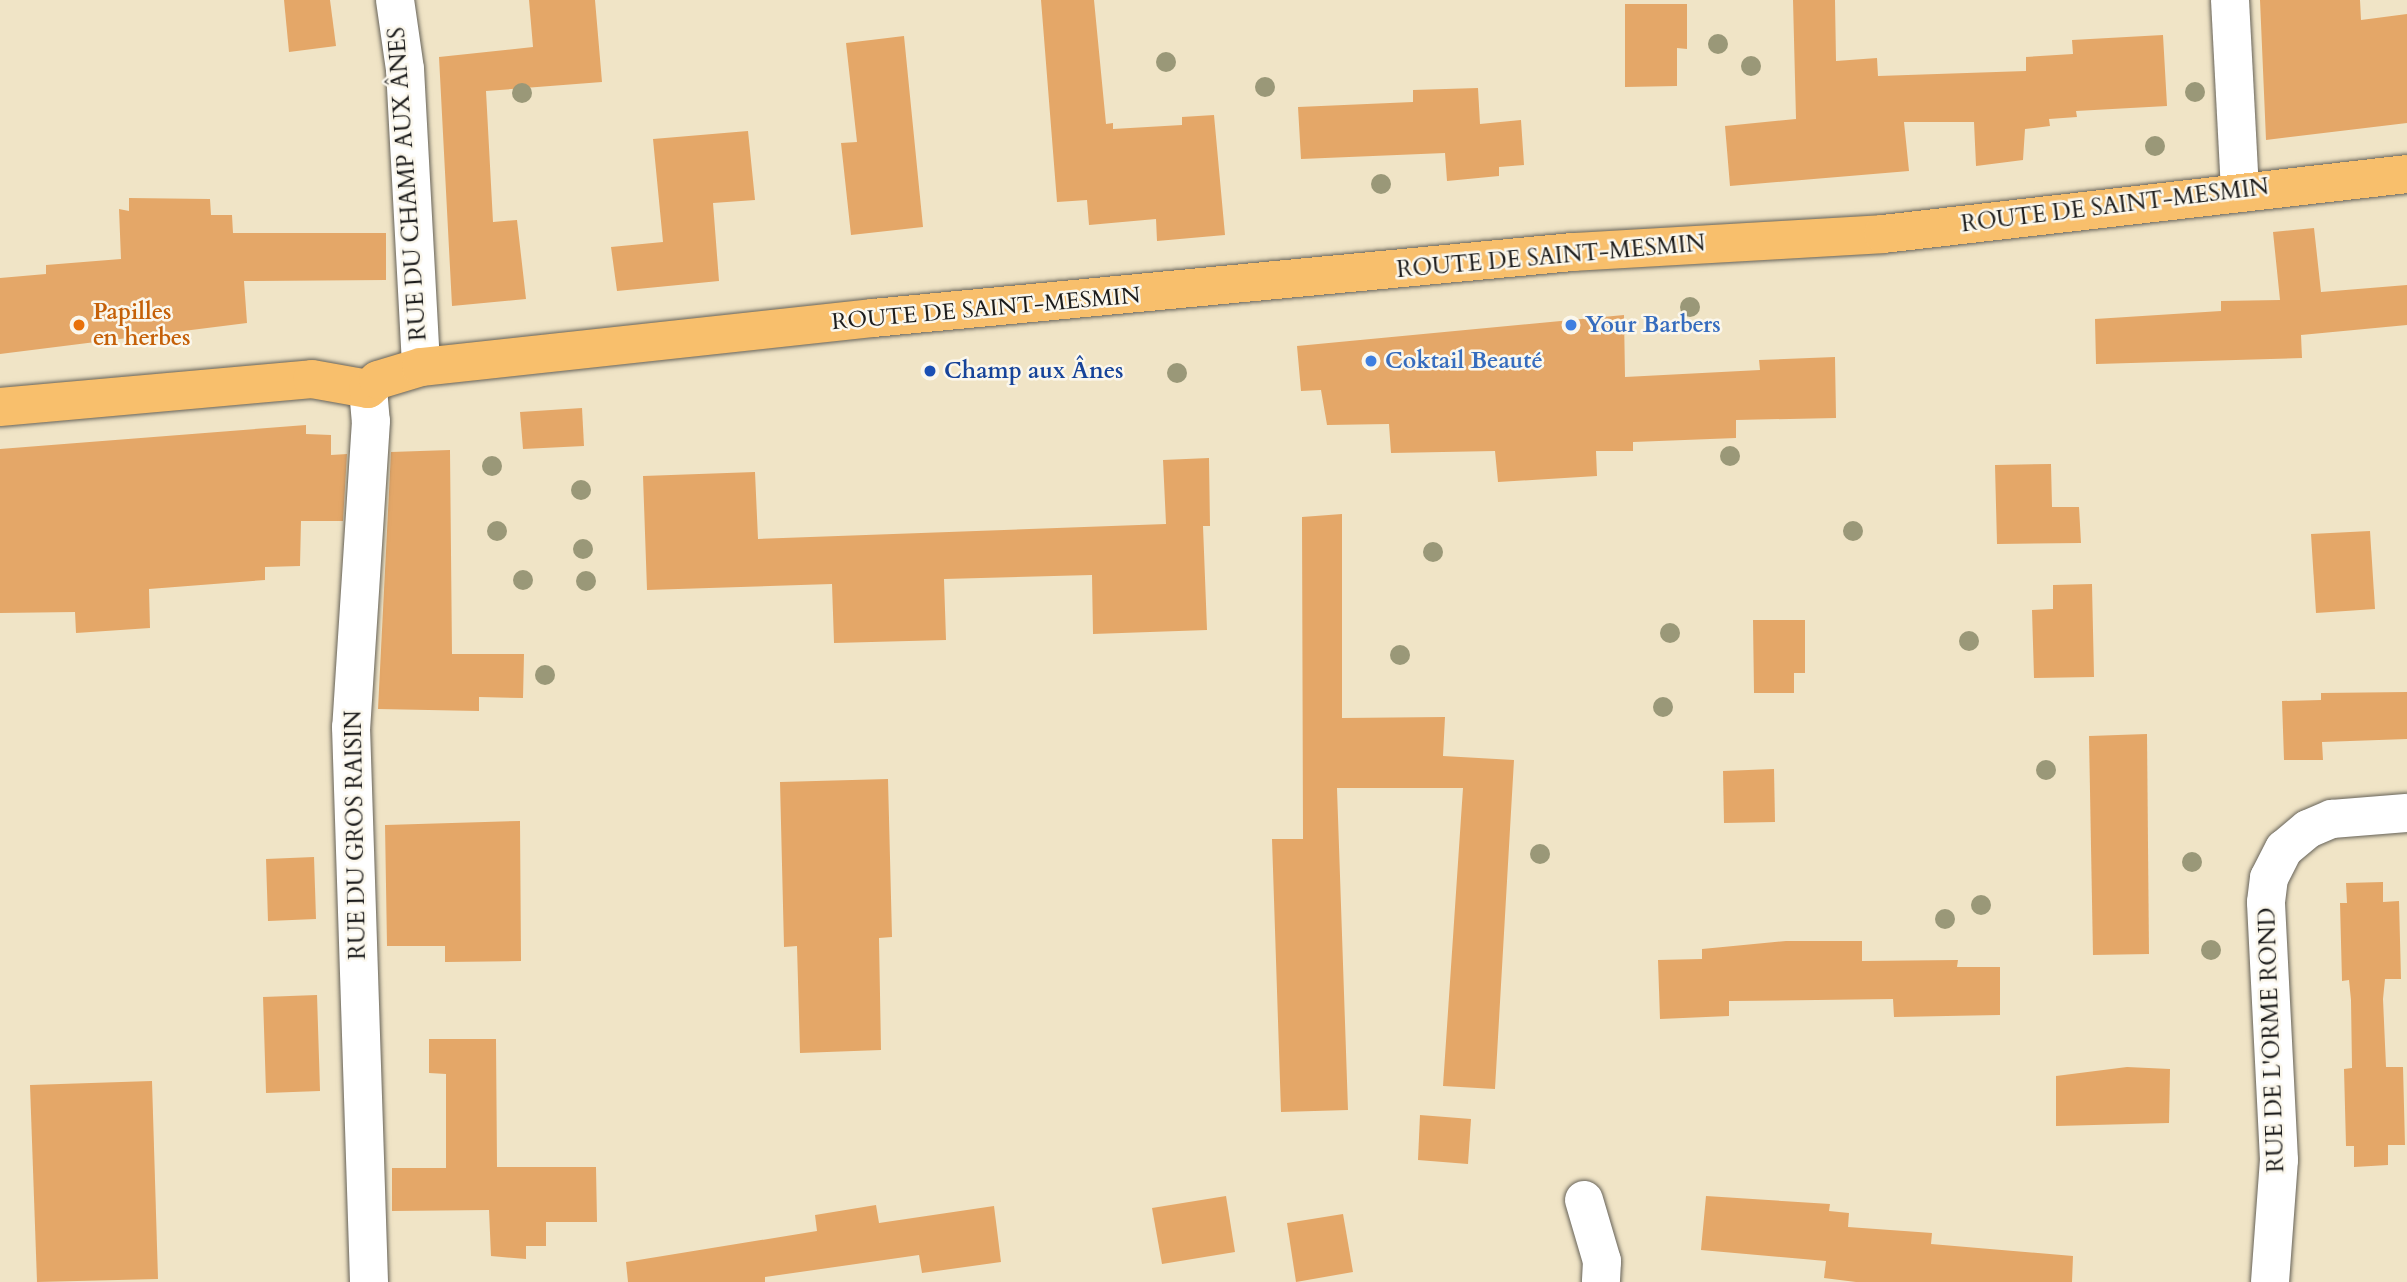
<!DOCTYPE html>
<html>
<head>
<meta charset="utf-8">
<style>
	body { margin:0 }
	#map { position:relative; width:2407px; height:1282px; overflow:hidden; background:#f0e4c6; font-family:Cardo,serif }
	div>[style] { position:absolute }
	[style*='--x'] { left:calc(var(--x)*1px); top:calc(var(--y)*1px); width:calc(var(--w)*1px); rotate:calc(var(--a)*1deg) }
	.building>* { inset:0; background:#e4a768 }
	.roads { filter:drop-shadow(0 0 2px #666258) drop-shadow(0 0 2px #666258) }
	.minor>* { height:38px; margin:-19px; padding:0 19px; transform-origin:19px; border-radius:19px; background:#fff }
	.major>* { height:38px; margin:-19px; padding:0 19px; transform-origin:19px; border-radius:19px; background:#f8bf6c }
	.trees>* { width:20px; height:20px; margin:-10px; border-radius:50%; background:#9a9878 }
	.dots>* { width:19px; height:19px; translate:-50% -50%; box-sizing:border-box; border:4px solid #fbf7ec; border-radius:50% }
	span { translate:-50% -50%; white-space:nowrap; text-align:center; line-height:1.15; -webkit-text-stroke:5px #fbf7ec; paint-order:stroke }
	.street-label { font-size:23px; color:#1c1c1c }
	.food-label { font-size:23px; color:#c56008; font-weight:700 }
	.left { translate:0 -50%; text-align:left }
	.shop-label { font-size:23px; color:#366cbe; font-weight:700 }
	.transit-label { font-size:23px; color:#164399; font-weight:700 }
</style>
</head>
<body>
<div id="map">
	<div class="building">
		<i style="clip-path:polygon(284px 0,330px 0,336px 46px,289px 52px)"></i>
		<i style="clip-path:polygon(529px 0,595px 0,602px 82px,486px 91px,493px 222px,517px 220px,526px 299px,452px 306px,439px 57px,533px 47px)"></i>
		<i style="clip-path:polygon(1041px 0,1094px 0,1106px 124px,1113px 123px,1113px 129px,1182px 125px,1182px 117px,1214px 115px,1225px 235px,1157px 241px,1156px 219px,1089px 225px,1087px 200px,1057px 202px)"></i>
		<i style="clip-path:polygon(1793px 0,1835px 0,1836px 61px,1877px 58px,1878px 76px,2026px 71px,2026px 57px,2073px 54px,2072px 40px,2163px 35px,2167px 106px,2076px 111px,2077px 117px,2049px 119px,2050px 126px,2025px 129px,2023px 160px,1976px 166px,1974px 122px,1904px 122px,1909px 171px,1730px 186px,1725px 126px,1796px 119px)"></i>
		<i style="clip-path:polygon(2260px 0,2360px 0,2361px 20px,2407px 14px,2407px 123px,2266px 140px)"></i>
		<i style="clip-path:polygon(1625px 4px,1687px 4px,1687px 49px,1677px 48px,1677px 86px,1625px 87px)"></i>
		<i style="clip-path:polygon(904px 36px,923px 227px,851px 235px,841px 143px,857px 142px,846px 43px)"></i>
		<i style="clip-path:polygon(1478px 88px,1480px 124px,1521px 120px,1524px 165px,1499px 167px,1499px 176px,1447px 181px,1445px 153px,1301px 159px,1298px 107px,1413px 102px,1413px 90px)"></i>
		<i style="clip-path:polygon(748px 131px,755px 200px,713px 203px,719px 281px,617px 291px,611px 247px,663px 242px,653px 139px)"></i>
		<i style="clip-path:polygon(129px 198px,210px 199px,211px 215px,232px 215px,233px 233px,386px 233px,386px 280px,244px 281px,247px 323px,0 354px,0 278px,46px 274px,46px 265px,121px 259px,119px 209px,129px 211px)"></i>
		<i style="clip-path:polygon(2314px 228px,2321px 292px,2407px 285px,2407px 325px,2301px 335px,2302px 358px,2096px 364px,2095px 319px,2221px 311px,2221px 301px,2280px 300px,2273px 232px)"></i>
		<i style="clip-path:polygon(1624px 315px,1625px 377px,1760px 370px,1759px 360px,1835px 357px,1836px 418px,1736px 420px,1736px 438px,1633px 442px,1633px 451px,1596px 451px,1597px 476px,1498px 482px,1495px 451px,1391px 453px,1389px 424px,1327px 425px,1321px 390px,1301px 391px,1297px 346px)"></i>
		<i style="clip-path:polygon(582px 408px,584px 446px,523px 449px,520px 412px)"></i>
		<i style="clip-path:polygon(306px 425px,306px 434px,331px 435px,331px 455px,347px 454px,343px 521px,301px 521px,300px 566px,265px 567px,265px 580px,149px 589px,150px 628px,76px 633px,75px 612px,0 613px,0 449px)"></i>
		<i style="clip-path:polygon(450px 450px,452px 654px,524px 654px,523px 698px,479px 697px,479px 711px,378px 709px,391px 452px)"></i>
		<i style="clip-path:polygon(1209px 458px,1210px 526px,1203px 526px,1207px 630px,1093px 634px,1092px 575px,944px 579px,946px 640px,834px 643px,832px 584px,647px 590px,643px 476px,755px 472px,758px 539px,1166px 524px,1163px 460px)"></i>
		<i style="clip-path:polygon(2051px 464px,2052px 507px,2079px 507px,2081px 543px,1997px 544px,1995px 465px)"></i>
		<i style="clip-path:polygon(1342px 514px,1342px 718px,1445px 717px,1443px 756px,1514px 760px,1495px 1089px,1443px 1086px,1463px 788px,1337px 788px,1348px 1110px,1281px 1112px,1272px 839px,1303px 839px,1302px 517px)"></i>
		<i style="clip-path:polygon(2370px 531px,2375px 609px,2316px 613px,2311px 534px)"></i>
		<i style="clip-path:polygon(2092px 584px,2094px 677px,2034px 678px,2032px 610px,2053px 609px,2053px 585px)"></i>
		<i style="clip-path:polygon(1753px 620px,1805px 620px,1805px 673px,1794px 673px,1794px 693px,1754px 693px)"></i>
		<i style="clip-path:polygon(2407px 692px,2407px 739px,2322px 742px,2323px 760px,2284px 760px,2282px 701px,2321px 700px,2321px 693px)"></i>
		<i style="clip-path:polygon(2147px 734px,2149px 954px,2093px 955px,2089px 736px)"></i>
		<i style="clip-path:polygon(1774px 769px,1775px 822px,1724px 823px,1723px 771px)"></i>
		<i style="clip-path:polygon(888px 779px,892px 937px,879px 938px,881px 1050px,800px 1053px,797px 946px,784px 947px,780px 782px)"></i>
		<i style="clip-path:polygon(520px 821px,521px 961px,445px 962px,445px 946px,387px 946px,385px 825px)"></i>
		<i style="clip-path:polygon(314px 857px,316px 919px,268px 921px,266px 859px)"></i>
		<i style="clip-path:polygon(2383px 882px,2383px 902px,2399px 901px,2401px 979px,2385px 979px,2383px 999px,2386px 1067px,2403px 1067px,2405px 1145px,2388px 1145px,2388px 1165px,2354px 1167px,2354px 1146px,2346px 1146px,2344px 1069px,2352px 1068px,2351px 1000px,2349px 980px,2342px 981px,2340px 903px,2347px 903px,2346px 883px)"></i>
		<i style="clip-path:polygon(1786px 941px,1862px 941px,1862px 961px,1958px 960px,1957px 967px,2000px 967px,2000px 1015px,1894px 1017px,1893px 999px,1729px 1001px,1729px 1016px,1660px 1019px,1658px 960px,1702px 959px,1702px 949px)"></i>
		<i style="clip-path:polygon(317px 995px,320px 1091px,266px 1093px,263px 997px)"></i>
		<i style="clip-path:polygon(429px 1039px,496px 1039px,497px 1167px,596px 1167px,597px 1222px,546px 1222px,546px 1246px,526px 1246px,526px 1259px,491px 1256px,489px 1210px,392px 1211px,392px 1168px,446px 1168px,446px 1074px,429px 1073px)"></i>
		<i style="clip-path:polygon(2127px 1067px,2170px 1069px,2169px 1123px,2056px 1126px,2056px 1076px)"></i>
		<i style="clip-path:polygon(152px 1081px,158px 1279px,37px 1282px,30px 1085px)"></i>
		<i style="clip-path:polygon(1420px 1115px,1471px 1119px,1468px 1164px,1418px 1160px)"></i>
		<i style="clip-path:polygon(1226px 1196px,1235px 1252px,1162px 1264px,1152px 1208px)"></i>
		<i style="clip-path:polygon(1706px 1196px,1830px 1204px,1829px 1211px,1849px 1213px,1848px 1227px,1932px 1233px,1931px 1244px,2073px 1256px,2072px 1282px,1856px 1282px,1824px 1278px,1826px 1261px,1701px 1250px)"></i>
		<i style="clip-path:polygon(876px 1205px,879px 1223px,994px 1206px,1001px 1262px,922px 1273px,919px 1255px,765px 1277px,765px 1282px,628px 1282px,626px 1262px,817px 1231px,815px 1215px)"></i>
		<i style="clip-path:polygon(1343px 1214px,1353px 1272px,1296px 1282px,1287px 1223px)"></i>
	</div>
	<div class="roads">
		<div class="minor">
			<i style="--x:395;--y:0;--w:70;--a:81.8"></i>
			<i style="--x:405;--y:69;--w:298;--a:86.9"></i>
			<i style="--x:2230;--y:0;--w:191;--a:87"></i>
			<i style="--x:368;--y:389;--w:32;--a:85"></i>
			<i style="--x:371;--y:421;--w:307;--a:93.7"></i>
			<i style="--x:351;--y:727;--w:555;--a:88.14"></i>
			<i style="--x:1584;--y:1200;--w:64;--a:73.6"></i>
			<i style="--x:1602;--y:1261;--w:21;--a:93"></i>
			<i style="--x:2270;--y:1282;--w:122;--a:-85.8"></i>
			<i style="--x:2279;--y:1160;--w:258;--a:-92.9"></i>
			<i style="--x:2266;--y:902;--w:24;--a:-83"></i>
			<i style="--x:2269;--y:878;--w:33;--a:-63"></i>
			<i style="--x:2284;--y:849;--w:31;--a:-40"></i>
			<i style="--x:2308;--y:829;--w:26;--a:-23"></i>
			<i style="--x:2332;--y:819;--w:75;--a:-4.6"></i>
		</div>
		<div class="major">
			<i style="--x:0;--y:407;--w:313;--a:-5.1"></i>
			<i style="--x:312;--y:379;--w:57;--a:10.1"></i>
			<i style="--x:368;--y:389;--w:13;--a:-42"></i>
			<i style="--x:378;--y:380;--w:45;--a:-16.8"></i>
			<i style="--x:421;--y:367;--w:455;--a:-6.2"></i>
			<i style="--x:873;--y:318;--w:703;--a:-5.39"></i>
			<i style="--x:1573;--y:252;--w:311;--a:-3.3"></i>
			<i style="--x:1883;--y:234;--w:527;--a:-6.53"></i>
		</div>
	</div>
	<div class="trees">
		<i style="left:1718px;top:44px"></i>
		<i style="left:1166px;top:62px"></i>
		<i style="left:1751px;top:66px"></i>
		<i style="left:1265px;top:87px"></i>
		<i style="left:2195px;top:92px"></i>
		<i style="left:522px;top:93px"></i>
		<i style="left:2155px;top:146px"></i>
		<i style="left:1381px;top:184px"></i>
		<i style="left:1690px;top:307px"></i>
		<i style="left:1177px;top:373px"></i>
		<i style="left:1730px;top:456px"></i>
		<i style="left:492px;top:466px"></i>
		<i style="left:581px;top:490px"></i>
		<i style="left:497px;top:531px"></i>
		<i style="left:1853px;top:531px"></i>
		<i style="left:583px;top:549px"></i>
		<i style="left:1433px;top:552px"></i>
		<i style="left:523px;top:580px"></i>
		<i style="left:586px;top:581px"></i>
		<i style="left:1670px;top:633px"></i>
		<i style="left:1969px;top:641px"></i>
		<i style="left:1400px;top:655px"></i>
		<i style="left:545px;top:675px"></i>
		<i style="left:1663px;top:707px"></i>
		<i style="left:2046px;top:770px"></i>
		<i style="left:1540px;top:854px"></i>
		<i style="left:2192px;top:862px"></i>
		<i style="left:1981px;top:905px"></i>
		<i style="left:1945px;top:919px"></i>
		<i style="left:2211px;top:950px"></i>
	</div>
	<div class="dots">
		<i style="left:79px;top:325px;background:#e8710a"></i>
		<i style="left:1571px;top:325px;background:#3f7fe0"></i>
		<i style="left:1371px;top:361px;background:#3f7fe0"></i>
		<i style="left:930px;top:371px;background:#1a4fb4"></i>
	</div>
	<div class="street-label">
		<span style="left:408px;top:184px;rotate:-94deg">RUE DU CHAMP AUX ÂNES</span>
		<span style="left:2115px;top:206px;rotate:-7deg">ROUTE DE SAINT-MESMIN</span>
		<span style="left:1551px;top:257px;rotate:-5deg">ROUTE DE SAINT-MESMIN</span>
		<span style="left:986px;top:309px;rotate:-5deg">ROUTE DE SAINT-MESMIN</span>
		<span style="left:356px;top:835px;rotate:-91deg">RUE DU GROS RAISIN</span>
		<span style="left:2272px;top:1040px;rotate:-92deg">RUE DE L'ORME ROND</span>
	</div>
	<div class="food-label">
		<span class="left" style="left:93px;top:325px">Papilles<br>en herbes</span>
	</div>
	<div class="shop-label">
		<span class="left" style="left:1585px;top:325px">Your Barbers</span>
		<span class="left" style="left:1385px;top:361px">Coktail Beauté</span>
	</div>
	<div class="transit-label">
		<span class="left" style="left:944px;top:371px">Champ aux Ânes</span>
	</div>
</div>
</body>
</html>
